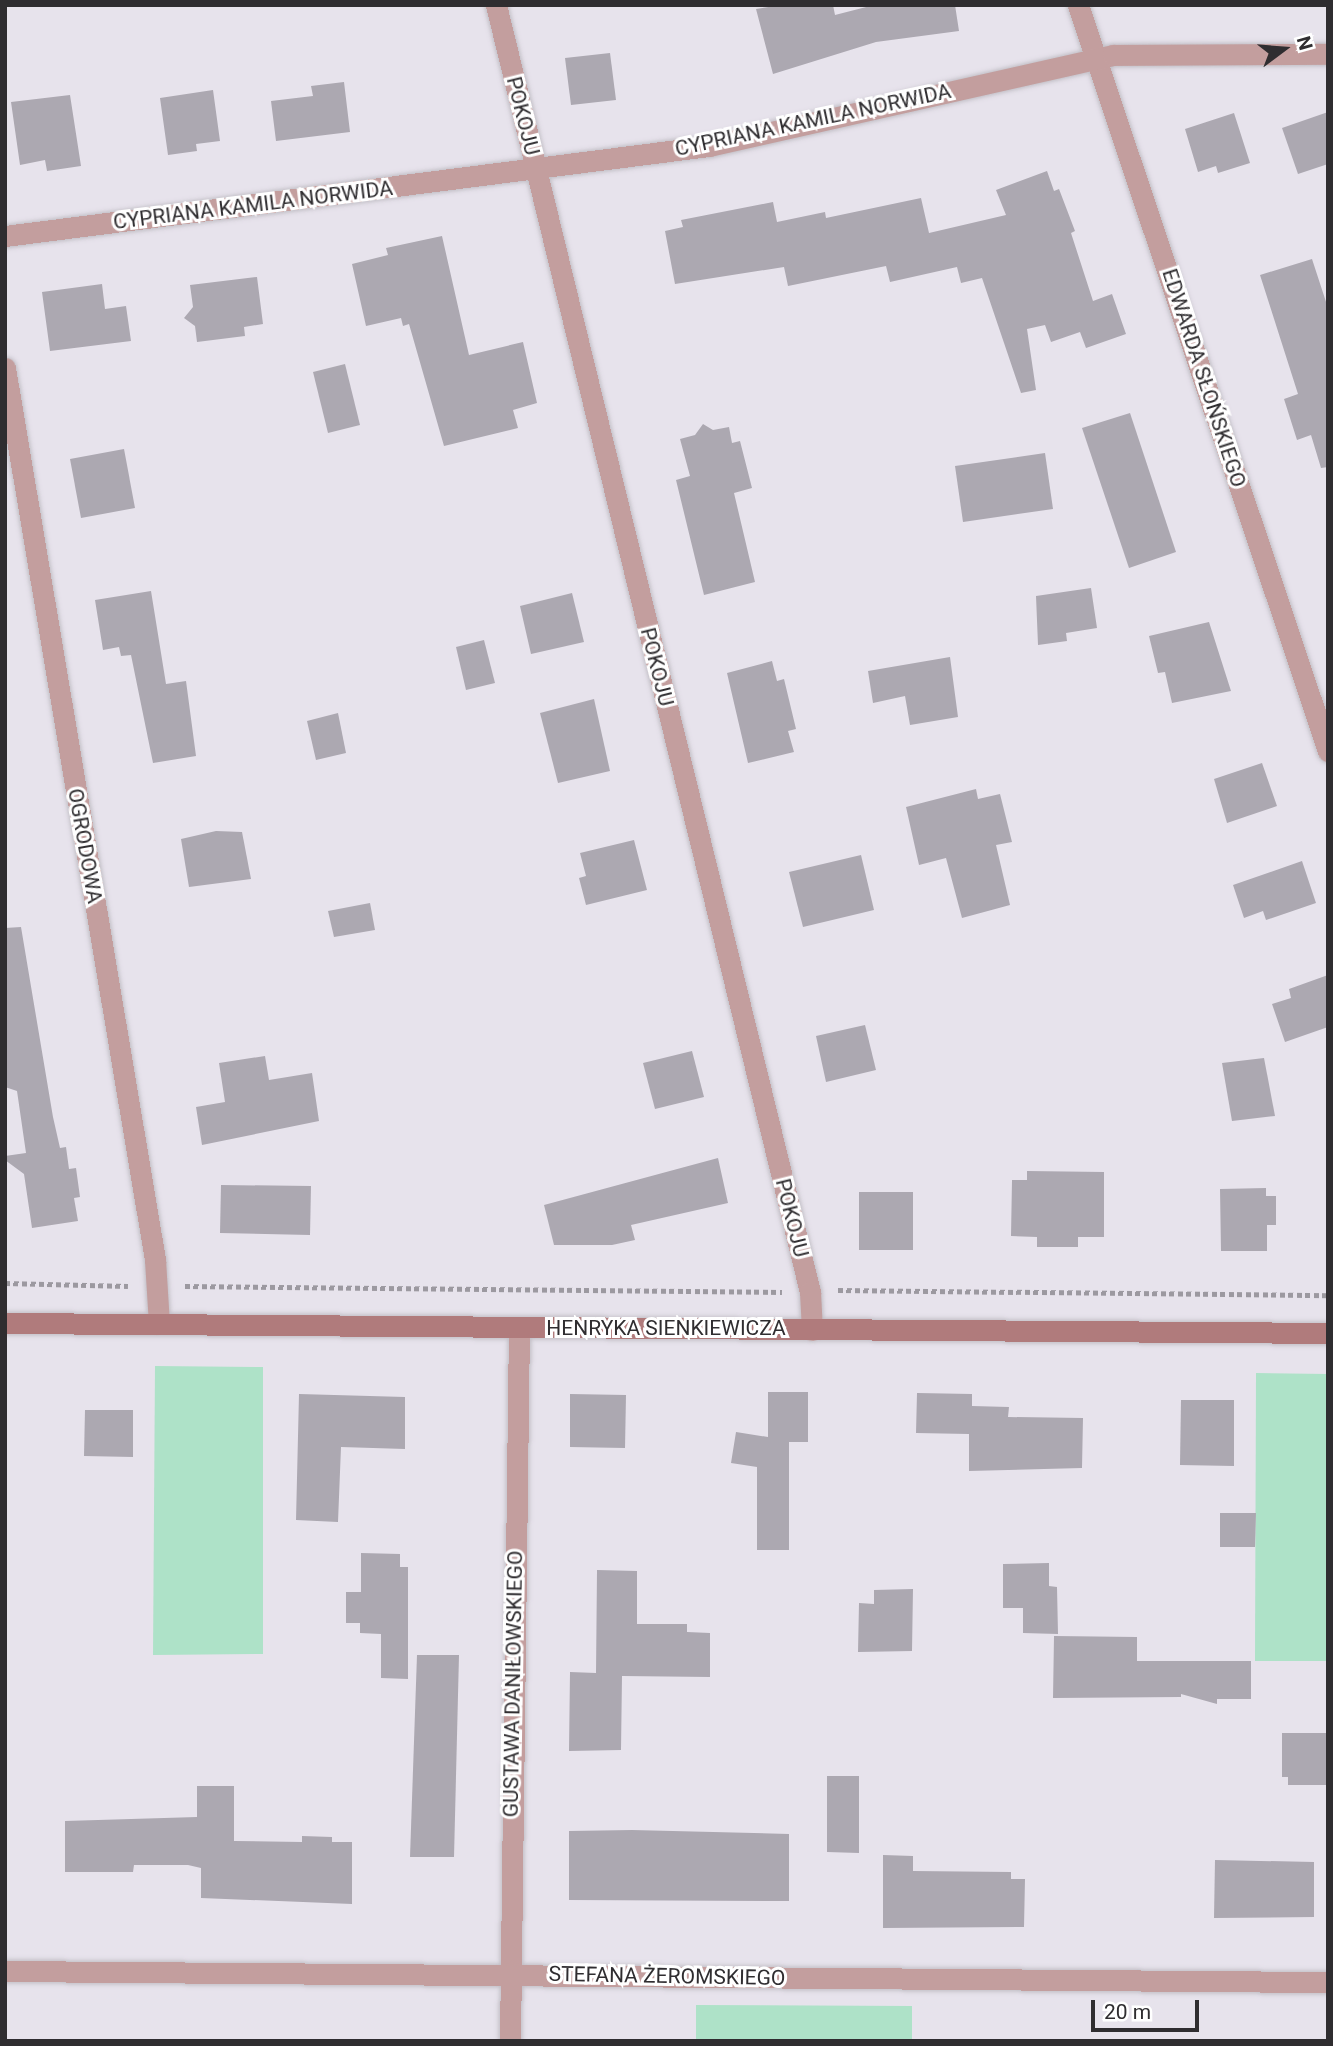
<!DOCTYPE html>
<html>
<head>
<meta charset="utf-8">
<style>
	body { margin:0 }
	#map { position:relative; width:1333px; height:2046px; overflow:hidden; background:#e7e3ec; font-family:Roboto,sans-serif }
	div>[style] { position:absolute }
	[style*='--x'] { left:calc(var(--x)*1px); top:calc(var(--y)*1px); width:calc(var(--w)*1px); rotate:calc(var(--a)*1deg) }
	.green>* { inset:0; background:#aee2c8 }
	.building>* { inset:0; background:#aca8b1 }
	.path>* { height:4.5px; margin-top:-2.25px; transform-origin:0; background:repeating-linear-gradient(90deg,#9c99a0 0 5px,transparent 0 8.5px) }
	.roads { filter:drop-shadow(0 0 2px #c2bfc6) drop-shadow(0 0 2px #c2bfc6) }
	.street>* { height:21px; margin:-10.5px; padding:0 10.5px; transform-origin:10.5px; border-radius:10.5px; background:#c39e9e }
	.secondary>* { height:21px; margin:-10.5px; padding:0 10.5px; transform-origin:10.5px; border-radius:10.5px; background:#b07b7c }
	span { translate:-50% -50%; white-space:nowrap; text-align:center; line-height:1.15; -webkit-text-stroke:6px #fff; paint-order:stroke }
	.street-label { font-size:21px; color:#2f2d30 }
	.frame { position:absolute; inset:0; border:7px solid #2f2d30; pointer-events:none }
	.north { position:absolute; left:1249px; top:14px; width:70px; height:70px; -webkit-text-stroke:5px #fff; paint-order:stroke; rotate:74deg; font-size:19px; font-weight:700; line-height:28px; text-align:center; color:#2f2d30 }
	.north::after { content:''; display:block; margin:auto; width:24px; height:32px; background:#2f2d30; clip-path:polygon(50% 0,100% 100%,50% 72%,0 100%) }
	.scale { position:absolute; left:1091px; top:2000px; width:108px; height:32px; box-sizing:border-box; border:4px solid #2f2d30; border-top:0; padding-left:9px; font-size:21px; line-height:24px; white-space:nowrap; color:#2f2d30; -webkit-text-stroke:5px #fff; paint-order:stroke }
</style>
</head>
<body>
<div id="map">
	<div class="green">
		<i style="clip-path:polygon(155px 1366px,263px 1367px,263px 1654px,153px 1655px)"></i>
		<i style="clip-path:polygon(1256px 1373px,1328px 1374px,1328px 1661px,1255px 1661px)"></i>
		<i style="clip-path:polygon(696px 2005px,912px 2006px,912px 2041px,696px 2041px)"></i>
	</div>
	<div class="building">
		<i style="clip-path:polygon(781px 5px,833px 5px,835px 15px,874px 5px,955px 5px,959px 31px,876px 42px,773px 74px,756px 9px)"></i>
		<i style="clip-path:polygon(610px 53px,616px 100px,571px 105px,565px 58px)"></i>
		<i style="clip-path:polygon(344px 82px,350px 132px,276px 141px,271px 101px,313px 96px,311px 86px)"></i>
		<i style="clip-path:polygon(213px 90px,220px 141px,196px 144px,197px 151px,168px 155px,160px 98px)"></i>
		<i style="clip-path:polygon(70px 95px,81px 166px,47px 171px,45px 160px,20px 165px,11px 102px)"></i>
		<i style="clip-path:polygon(1328px 112px,1328px 164px,1298px 174px,1282px 128px)"></i>
		<i style="clip-path:polygon(1234px 113px,1250px 163px,1218px 173px,1216px 166px,1198px 172px,1185px 129px)"></i>
		<i style="clip-path:polygon(1047px 171px,1054px 191px,1059px 189px,1075px 231px,1071px 233px,1093px 301px,1112px 294px,1126px 334px,1086px 348px,1080px 332px,1051px 342px,1045px 325px,1027px 329px,1036px 390px,1021px 393px,982px 278px,961px 283px,957px 267px,890px 282px,886px 266px,788px 286px,784px 267px,675px 284px,665px 231px,683px 227px,681px 220px,773px 202px,777px 222px,825px 212px,826px 218px,921px 198px,929px 233px,1006px 215px,996px 190px)"></i>
		<i style="clip-path:polygon(442px 236px,469px 355px,523px 342px,537px 403px,513px 410px,518px 428px,444px 446px,409px 324px,403px 326px,401px 318px,366px 326px,352px 264px,388px 255px,386px 248px)"></i>
		<i style="clip-path:polygon(1312px 259px,1328px 308px,1328px 467px,1321px 468px,1311px 435px,1297px 440px,1284px 399px,1298px 394px,1260px 275px)"></i>
		<i style="clip-path:polygon(257px 277px,263px 324px,244px 327px,245px 336px,197px 342px,195px 326px,184px 318px,193px 307px,190px 285px)"></i>
		<i style="clip-path:polygon(102px 284px,105px 309px,126px 306px,131px 341px,50px 351px,42px 292px)"></i>
		<i style="clip-path:polygon(345px 364px,360px 425px,328px 433px,313px 372px)"></i>
		<i style="clip-path:polygon(1130px 413px,1176px 552px,1129px 568px,1082px 428px)"></i>
		<i style="clip-path:polygon(703px 424px,713px 430px,729px 427px,732px 443px,740px 441px,752px 488px,734px 493px,755px 582px,704px 595px,676px 480px,690px 476px,680px 439px,695px 435px)"></i>
		<i style="clip-path:polygon(124px 449px,135px 508px,81px 518px,70px 459px)"></i>
		<i style="clip-path:polygon(1045px 453px,1053px 509px,963px 522px,955px 466px)"></i>
		<i style="clip-path:polygon(1091px 588px,1097px 628px,1066px 633px,1067px 641px,1038px 645px,1036px 596px)"></i>
		<i style="clip-path:polygon(151px 591px,166px 684px,186px 681px,196px 756px,153px 763px,131px 655px,121px 656px,119px 647px,103px 650px,95px 600px)"></i>
		<i style="clip-path:polygon(572px 593px,584px 642px,531px 654px,520px 606px)"></i>
		<i style="clip-path:polygon(1209px 622px,1231px 691px,1172px 703px,1165px 672px,1158px 673px,1149px 636px)"></i>
		<i style="clip-path:polygon(484px 640px,495px 683px,466px 690px,456px 647px)"></i>
		<i style="clip-path:polygon(950px 657px,958px 717px,910px 725px,905px 696px,873px 703px,868px 671px)"></i>
		<i style="clip-path:polygon(772px 661px,777px 681px,784px 679px,796px 729px,788px 731px,794px 752px,748px 763px,727px 673px)"></i>
		<i style="clip-path:polygon(594px 699px,610px 771px,558px 783px,540px 713px)"></i>
		<i style="clip-path:polygon(338px 713px,346px 753px,316px 760px,307px 721px)"></i>
		<i style="clip-path:polygon(1262px 763px,1277px 806px,1227px 823px,1214px 779px)"></i>
		<i style="clip-path:polygon(976px 789px,978px 799px,1000px 794px,1012px 842px,996px 845px,1010px 905px,962px 918px,946px 858px,919px 865px,906px 807px)"></i>
		<i style="clip-path:polygon(216px 831px,242px 832px,251px 879px,189px 887px,181px 839px)"></i>
		<i style="clip-path:polygon(634px 840px,647px 890px,586px 905px,579px 878px,586px 876px,580px 853px)"></i>
		<i style="clip-path:polygon(861px 855px,874px 910px,803px 927px,789px 872px)"></i>
		<i style="clip-path:polygon(1302px 861px,1316px 903px,1266px 920px,1263px 911px,1244px 918px,1233px 885px)"></i>
		<i style="clip-path:polygon(370px 903px,375px 930px,334px 937px,328px 911px)"></i>
		<i style="clip-path:polygon(21px 927px,53px 1117px,60px 1148px,66px 1147px,69px 1169px,76px 1168px,80px 1197px,74px 1198px,78px 1221px,32px 1228px,24px 1174px,5px 1160px,5px 1156px,26px 1153px,17px 1091px,5px 1087px,5px 928px)"></i>
		<i style="clip-path:polygon(1328px 975px,1328px 1027px,1285px 1042px,1272px 1004px,1291px 998px,1289px 989px)"></i>
		<i style="clip-path:polygon(865px 1025px,876px 1070px,826px 1082px,816px 1036px)"></i>
		<i style="clip-path:polygon(692px 1051px,704px 1097px,655px 1109px,643px 1063px)"></i>
		<i style="clip-path:polygon(265px 1056px,269px 1080px,312px 1073px,319px 1121px,202px 1145px,196px 1107px,225px 1102px,219px 1063px)"></i>
		<i style="clip-path:polygon(1264px 1058px,1275px 1116px,1232px 1121px,1222px 1063px)"></i>
		<i style="clip-path:polygon(718px 1158px,728px 1203px,631px 1225px,635px 1240px,612px 1245px,554px 1245px,544px 1205px)"></i>
		<i style="clip-path:polygon(1027px 1171px,1104px 1172px,1104px 1237px,1078px 1237px,1078px 1247px,1037px 1247px,1037px 1237px,1011px 1236px,1012px 1180px,1027px 1180px)"></i>
		<i style="clip-path:polygon(221px 1185px,311px 1186px,310px 1235px,220px 1233px)"></i>
		<i style="clip-path:polygon(1266px 1188px,1266px 1196px,1276px 1196px,1276px 1225px,1267px 1225px,1267px 1251px,1221px 1251px,1220px 1189px)"></i>
		<i style="clip-path:polygon(859px 1192px,913px 1192px,913px 1250px,859px 1250px)"></i>
		<i style="clip-path:polygon(768px 1392px,808px 1392px,808px 1442px,789px 1442px,789px 1550px,757px 1550px,757px 1467px,731px 1463px,736px 1432px,768px 1437px)"></i>
		<i style="clip-path:polygon(917px 1393px,972px 1394px,972px 1406px,1009px 1407px,1008px 1417px,1083px 1418px,1082px 1468px,969px 1471px,969px 1434px,916px 1433px)"></i>
		<i style="clip-path:polygon(299px 1394px,405px 1397px,405px 1449px,341px 1447px,338px 1522px,296px 1520px)"></i>
		<i style="clip-path:polygon(570px 1394px,626px 1395px,625px 1448px,570px 1447px)"></i>
		<i style="clip-path:polygon(1181px 1400px,1234px 1400px,1234px 1466px,1180px 1465px)"></i>
		<i style="clip-path:polygon(85px 1410px,133px 1410px,133px 1457px,84px 1456px)"></i>
		<i style="clip-path:polygon(1220px 1513px,1256px 1513px,1255px 1547px,1220px 1547px)"></i>
		<i style="clip-path:polygon(361px 1553px,400px 1554px,400px 1567px,408px 1567px,408px 1679px,381px 1678px,381px 1634px,360px 1633px,360px 1623px,346px 1623px,346px 1592px,361px 1592px)"></i>
		<i style="clip-path:polygon(1049px 1563px,1049px 1586px,1057px 1587px,1058px 1634px,1023px 1633px,1023px 1608px,1003px 1608px,1003px 1564px)"></i>
		<i style="clip-path:polygon(597px 1570px,637px 1571px,637px 1624px,687px 1624px,687px 1632px,710px 1633px,710px 1677px,622px 1676px,621px 1750px,569px 1751px,570px 1672px,596px 1673px)"></i>
		<i style="clip-path:polygon(913px 1589px,912px 1651px,858px 1652px,859px 1603px,874px 1604px,874px 1590px)"></i>
		<i style="clip-path:polygon(1054px 1636px,1137px 1637px,1137px 1661px,1251px 1661px,1251px 1699px,1217px 1699px,1217px 1704px,1181px 1694px,1181px 1697px,1053px 1698px)"></i>
		<i style="clip-path:polygon(417px 1655px,459px 1655px,454px 1857px,410px 1857px)"></i>
		<i style="clip-path:polygon(1282px 1733px,1328px 1733px,1328px 1785px,1288px 1785px,1288px 1777px,1282px 1777px)"></i>
		<i style="clip-path:polygon(827px 1776px,859px 1776px,859px 1853px,827px 1852px)"></i>
		<i style="clip-path:polygon(197px 1786px,234px 1786px,234px 1841px,302px 1842px,302px 1836px,332px 1837px,332px 1842px,352px 1842px,352px 1904px,201px 1898px,201px 1868px,188px 1865px,134px 1865px,133px 1872px,65px 1872px,65px 1821px,197px 1817px)"></i>
		<i style="clip-path:polygon(632px 1830px,789px 1834px,789px 1901px,569px 1900px,569px 1831px)"></i>
		<i style="clip-path:polygon(883px 1855px,913px 1856px,913px 1871px,1011px 1872px,1011px 1879px,1025px 1879px,1024px 1927px,883px 1928px)"></i>
		<i style="clip-path:polygon(1215px 1860px,1314px 1862px,1314px 1917px,1214px 1918px)"></i>
	</div>
	<div class="path">
		<i style="--x:5;--y:1283;--w:123;--a:1.4"></i>
		<i style="--x:185;--y:1286;--w:597;--a:0.58"></i>
		<i style="--x:838;--y:1290;--w:490;--a:0.6"></i>
	</div>
	<div class="roads">
		<div class="street">
			<i style="--x:496;--y:5;--w:1325;--a:76.29"></i>
			<i style="--x:810;--y:1292;--w:38;--a:87"></i>
			<i style="--x:1078;--y:5;--w:787;--a:71.47"></i>
			<i style="--x:5;--y:236;--w:710;--a:-7.29"></i>
			<i style="--x:709;--y:146;--w:414;--a:-12.7"></i>
			<i style="--x:1113;--y:55;--w:215;--a:-0.3"></i>
			<i style="--x:5;--y:368;--w:905;--a:80.45"></i>
			<i style="--x:155;--y:1260;--w:64;--a:86.4"></i>
			<i style="--x:5;--y:1971;--w:1323;--a:0.48"></i>
			<i style="--x:510;--y:2041;--w:714;--a:-89.28"></i>
		</div>
		<div class="secondary">
			<i style="--x:5;--y:1323;--w:1323;--a:0.43"></i>
		</div>
	</div>
	<div class="street-label">
		<span style="left:523px;top:116px;rotate:76deg">POKOJU</span>
		<span style="left:813px;top:120px;rotate:-12deg">CYPRIANA KAMILA NORWIDA</span>
		<span style="left:253px;top:205px;rotate:-7deg">CYPRIANA KAMILA NORWIDA</span>
		<span style="left:1204px;top:378px;rotate:72deg">EDWARDA SŁOŃSKIEGO</span>
		<span style="left:657px;top:667px;rotate:76deg">POKOJU</span>
		<span style="left:85px;top:846px;rotate:80deg">OGRODOWA</span>
		<span style="left:792px;top:1218px;rotate:76deg">POKOJU</span>
		<span style="left:666px;top:1328px">HENRYKA SIENKIEWICZA</span>
		<span style="left:513px;top:1684px;rotate:-89deg">GUSTAWA DANIŁOWSKIEGO</span>
		<span style="left:667px;top:1976px;rotate:1deg">STEFANA ŻEROMSKIEGO</span>
	</div>
	<div class="frame"></div>
	<div class="north">N</div>
	<div class="scale">20 m</div>
</div>
</body>
</html>
